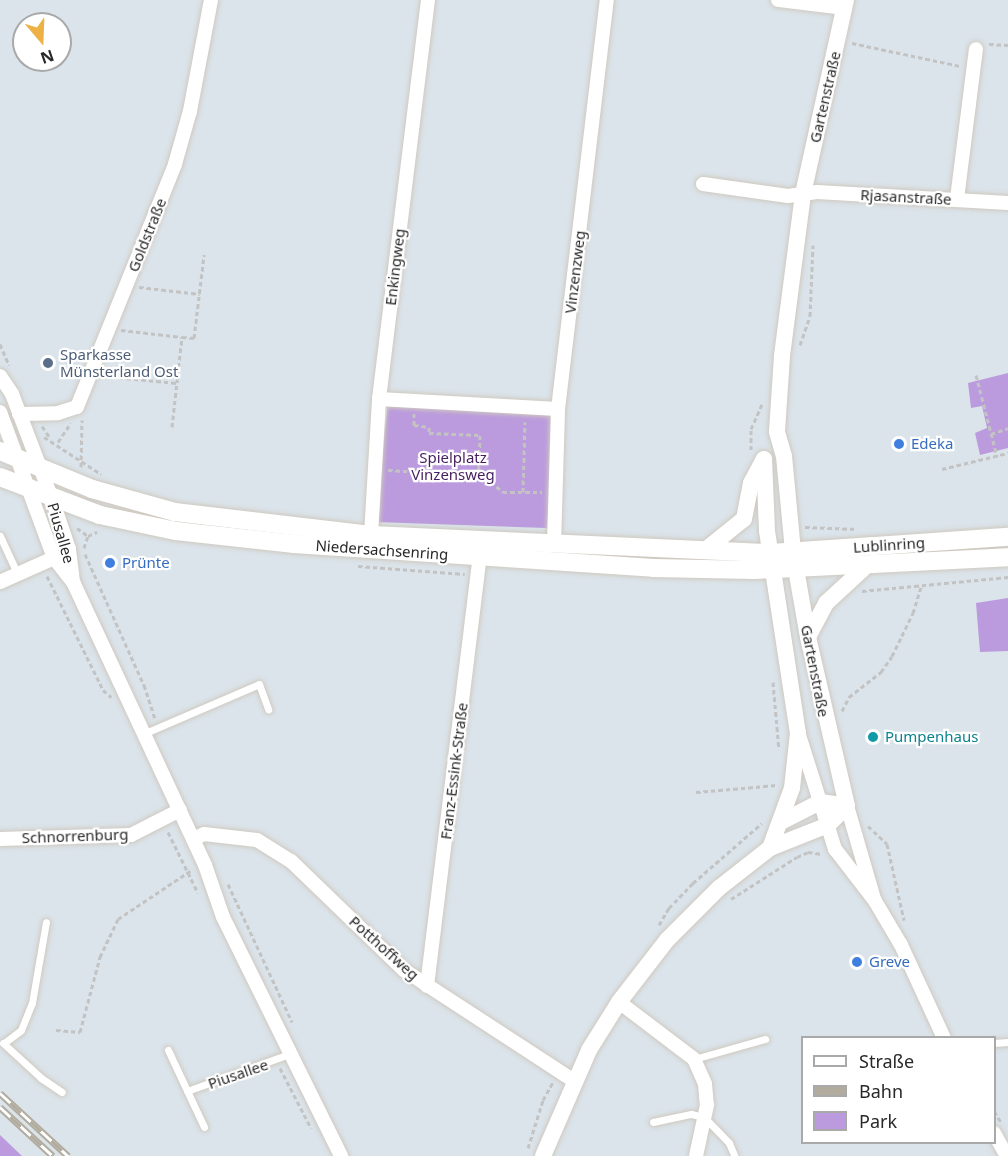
<!DOCTYPE html>
<html>
<head>
<meta charset="utf-8">
<style>
	body { margin:0 }
	#map { position:relative; width:1008px; height:1156px; overflow:hidden; background:#dbe4ea; font-family:"Noto Sans",sans-serif }
	div>[style] { position:absolute }
	[style*='--x'] { left:calc(var(--x)*1px); top:calc(var(--y)*1px); width:calc(var(--w)*1px); rotate:calc(var(--a)*1deg) }
	.green>* { inset:0; background:#bb9bdd }
	.path>* { height:3px; margin-top:-1.5px; transform-origin:0; background:repeating-linear-gradient(90deg,#c3c3c3 0 4.5px,transparent 0 7.5px) }
	.roads { filter:drop-shadow(0 0 2px #cfc9c0) drop-shadow(0 0 2px #cfc9c0) }
	.service>* { height:7px; margin:-3.5px; padding:0 3.5px; transform-origin:3.5px; border-radius:3.5px; background:#fff }
	.minor>* { height:14px; margin:-7px; padding:0 7px; transform-origin:7px; border-radius:7px; background:#fff }
	.tertiary>* { height:16px; margin:-8px; padding:0 8px; transform-origin:8px; border-radius:8px; background:#fff }
	.secondary>* { height:18px; margin:-9px; padding:0 9px; transform-origin:9px; border-radius:9px; background:#fff }
	.rail>* { height:7px; margin-top:-3.5px; transform-origin:0; background:repeating-linear-gradient(90deg,#fff 0 14px,#b2ac9f 0 28px); box-sizing:border-box; border-block:2px solid #b2ac9f }
	.dots>* { width:16px; height:16px; translate:-50% -50%; box-sizing:border-box; border:3px solid #fff; border-radius:50% }
	span { translate:-50% -50%; white-space:nowrap; text-align:center; line-height:1.15; -webkit-text-stroke:4.5px #fff; paint-order:stroke }
	.street-label { font-size:15px; color:#292929 }
	.service-label { font-size:15px; color:#4e5e75 }
	.left { translate:0 -50%; text-align:left }
	.shop-label { font-size:15px; color:#366cbe }
	.park-label { font-size:15px; color:#471e60 }
	.culture-label { font-size:15px; color:#0d838f }
	.legend { position:absolute; left:801px; top:1036px; width:195px; height:108px; box-sizing:border-box; background:#fff; border:2px solid #a9a9a9; margin:0; padding:8px 10px; list-style:none; font-size:18px; color:#292929 }
	.legend li { display:flex; align-items:center; gap:12px; height:30px }
	.legend b { width:30px; border:2px solid #a9a9a9 }
	.north { position:absolute; left:12px; top:12px; width:60px; height:60px; box-sizing:border-box; background:#fff; border:2px solid #a9a9a9; border-radius:50%; rotate:161deg; font-size:16px; font-weight:700; line-height:24px; text-align:center; color:#292929 }
	.north::after { content:''; display:block; margin:auto; width:21px; height:27px; background:#edb146; clip-path:polygon(50% 0,100% 100%,50% 72%,0 100%) }
</style>
</head>
<body>
<div id="map">
	<div class="green">
		<i style="clip-path:polygon(1008px 373px,1008px 448px,980px 455px,975px 433px,987px 428px,982px 406px,971px 408px,968px 383px)"></i>
		<i style="clip-path:polygon(388px 403px,555px 414px,547px 528px,375px 522px)"></i>
		<i style="clip-path:polygon(1008px 598px,1008px 651px,980px 652px,976px 603px)"></i>
		<i style="clip-path:polygon(0 1135px,22px 1156px,0 1156px)"></i>
	</div>
	<div class="path">
		<i style="--x:852;--y:43;--w:110;--a:12"></i>
		<i style="--x:989;--y:44;--w:19;--a:3"></i>
		<i style="--x:139;--y:287;--w:61;--a:6.5"></i>
		<i style="--x:121;--y:330;--w:61;--a:6.5"></i>
		<i style="--x:0;--y:344;--w:23;--a:67"></i>
		<i style="--x:800;--y:345;--w:31;--a:-71"></i>
		<i style="--x:810;--y:316;--w:71;--a:-87.6"></i>
		<i style="--x:976;--y:375;--w:84;--a:75.5"></i>
		<i style="--x:104;--y:376;--w:73;--a:5.5"></i>
		<i style="--x:414;--y:413;--w:12;--a:90"></i>
		<i style="--x:414;--y:425;--w:15;--a:8"></i>
		<i style="--x:429;--y:427;--w:6;--a:90"></i>
		<i style="--x:429;--y:433;--w:51;--a:2.2"></i>
		<i style="--x:480;--y:435;--w:37;--a:92"></i>
		<i style="--x:479;--y:472;--w:31;--a:40"></i>
		<i style="--x:503;--y:492;--w:39;--a:0"></i>
		<i style="--x:42;--y:426;--w:14;--a:56"></i>
		<i style="--x:172;--y:427;--w:91;--a:-83.7"></i>
		<i style="--x:182;--y:337;--w:12;--a:5"></i>
		<i style="--x:194;--y:338;--w:84;--a:-83.1"></i>
		<i style="--x:991;--y:434;--w:18;--a:-19"></i>
		<i style="--x:44;--y:437;--w:68;--a:33"></i>
		<i style="--x:58;--y:442;--w:23;--a:-56"></i>
		<i style="--x:751;--y:450;--w:21;--a:-90"></i>
		<i style="--x:751;--y:429;--w:30;--a:-66"></i>
		<i style="--x:81;--y:467;--w:47;--a:-88.8"></i>
		<i style="--x:942;--y:469;--w:68;--a:-13.6"></i>
		<i style="--x:388;--y:470;--w:30;--a:4"></i>
		<i style="--x:418;--y:472;--w:36;--a:-28"></i>
		<i style="--x:450;--y:455;--w:29;--a:12"></i>
		<i style="--x:523;--y:492;--w:70;--a:-88.4"></i>
		<i style="--x:805;--y:527;--w:52;--a:2.2"></i>
		<i style="--x:77;--y:528;--w:14;--a:36"></i>
		<i style="--x:88;--y:536;--w:10;--a:-24"></i>
		<i style="--x:84;--y:548;--w:13;--a:-72"></i>
		<i style="--x:85;--y:554;--w:144;--a:65.8"></i>
		<i style="--x:144;--y:685;--w:36;--a:72"></i>
		<i style="--x:358;--y:566;--w:107;--a:4.3"></i>
		<i style="--x:47;--y:576;--w:127;--a:63.8"></i>
		<i style="--x:103;--y:690;--w:11;--a:41"></i>
		<i style="--x:862;--y:591;--w:147;--a:-5.5"></i>
		<i style="--x:773;--y:682;--w:68;--a:85"></i>
		<i style="--x:842;--y:711;--w:16;--a:-63"></i>
		<i style="--x:849;--y:697;--w:41;--a:-38"></i>
		<i style="--x:881;--y:672;--w:19;--a:-55"></i>
		<i style="--x:892;--y:656;--w:48;--a:-64"></i>
		<i style="--x:913;--y:613;--w:28;--a:-73"></i>
		<i style="--x:696;--y:792;--w:81;--a:-4.9"></i>
		<i style="--x:868;--y:826;--w:26;--a:43"></i>
		<i style="--x:887;--y:844;--w:78;--a:77.4"></i>
		<i style="--x:168;--y:832;--w:68;--a:63.8"></i>
		<i style="--x:228;--y:884;--w:152;--a:65.1"></i>
		<i style="--x:731;--y:899;--w:78;--a:-32.5"></i>
		<i style="--x:797;--y:857;--w:12;--a:-24"></i>
		<i style="--x:808;--y:852;--w:14;--a:8"></i>
		<i style="--x:659;--y:925;--w:20;--a:-60"></i>
		<i style="--x:669;--y:908;--w:35;--a:-46"></i>
		<i style="--x:693;--y:883;--w:91;--a:-41"></i>
		<i style="--x:56;--y:1030;--w:24;--a:5"></i>
		<i style="--x:80;--y:1032;--w:78;--a:-75.1"></i>
		<i style="--x:100;--y:957;--w:42;--a:-64.7"></i>
		<i style="--x:118;--y:919;--w:87;--a:-33.7"></i>
		<i style="--x:280;--y:1068;--w:68;--a:62.7"></i>
		<i style="--x:994;--y:1111;--w:13;--a:58"></i>
		<i style="--x:528;--y:1148;--w:50;--a:-72.6"></i>
		<i style="--x:543;--y:1100;--w:21;--a:-61"></i>
	</div>
	<div class="roads">
		<div class="service">
			<i style="--x:0;--y:536;--w:41;--a:65.3"></i>
			<i style="--x:143;--y:734;--w:126;--a:-23.3"></i>
			<i style="--x:259;--y:684;--w:27;--a:70"></i>
			<i style="--x:3;--y:1043;--w:52;--a:42.6"></i>
			<i style="--x:41;--y:1078;--w:25;--a:34"></i>
			<i style="--x:4;--y:1043;--w:21;--a:-37"></i>
			<i style="--x:21;--y:1030;--w:29;--a:-68"></i>
			<i style="--x:32;--y:1003;--w:82;--a:-80.2"></i>
			<i style="--x:994;--y:1043;--w:14;--a:-4"></i>
			<i style="--x:168;--y:1050;--w:85;--a:64.9"></i>
			<i style="--x:694;--y:1059;--w:74;--a:-15.7"></i>
			<i style="--x:187;--y:1091;--w:109;--a:-19.9"></i>
			<i style="--x:653;--y:1122;--w:39;--a:-12"></i>
			<i style="--x:691;--y:1114;--w:13;--a:13"></i>
			<i style="--x:704;--y:1117;--w:36;--a:46"></i>
			<i style="--x:729;--y:1143;--w:13;--a:67"></i>
		</div>
		<div class="minor">
			<i style="--x:778;--y:0;--w:66;--a:6.9"></i>
			<i style="--x:703;--y:184;--w:86;--a:8"></i>
			<i style="--x:788;--y:196;--w:29;--a:-8"></i>
			<i style="--x:817;--y:192;--w:191;--a:3.3"></i>
			<i style="--x:957;--y:199;--w:151;--a:-82.8"></i>
			<i style="--x:0;--y:376;--w:22;--a:56"></i>
			<i style="--x:12;--y:394;--w:112;--a:69.1"></i>
			<i style="--x:52;--y:499;--w:53;--a:71.2"></i>
			<i style="--x:69;--y:549;--w:32;--a:83"></i>
			<i style="--x:379;--y:399;--w:179;--a:3.2"></i>
			<i style="--x:0;--y:412;--w:156;--a:69.7"></i>
			<i style="--x:54;--y:558;--w:33;--a:52"></i>
			<i style="--x:74;--y:584;--w:310;--a:65"></i>
			<i style="--x:205;--y:865;--w:55;--a:70.9"></i>
			<i style="--x:223;--y:917;--w:267;--a:63.7"></i>
			<i style="--x:19;--y:414;--w:39;--a:-1"></i>
			<i style="--x:58;--y:413;--w:20;--a:-18"></i>
			<i style="--x:77;--y:407;--w:262;--a:-68"></i>
			<i style="--x:175;--y:164;--w:55;--a:-74.2"></i>
			<i style="--x:190;--y:111;--w:113;--a:-79.3"></i>
			<i style="--x:371;--y:535;--w:136;--a:-86.6"></i>
			<i style="--x:379;--y:399;--w:402;--a:-83"></i>
			<i style="--x:554;--y:545;--w:136;--a:-88.3"></i>
			<i style="--x:558;--y:409;--w:412;--a:-83.2"></i>
			<i style="--x:0;--y:582;--w:59;--a:-24"></i>
			<i style="--x:799;--y:735;--w:120;--a:72.5"></i>
			<i style="--x:835;--y:849;--w:66;--a:52.4"></i>
			<i style="--x:875;--y:901;--w:51;--a:59.4"></i>
			<i style="--x:901;--y:945;--w:102;--a:65.2"></i>
			<i style="--x:847;--y:806;--w:97;--a:73.8"></i>
			<i style="--x:0;--y:839;--w:131;--a:-1.7"></i>
			<i style="--x:131;--y:835;--w:55;--a:-27"></i>
			<i style="--x:193;--y:839;--w:12;--a:-24"></i>
			<i style="--x:204;--y:834;--w:53;--a:6.5"></i>
			<i style="--x:257;--y:840;--w:40;--a:32"></i>
			<i style="--x:291;--y:861;--w:157;--a:44"></i>
			<i style="--x:404;--y:970;--w:202;--a:33.1"></i>
			<i style="--x:427;--y:986;--w:433;--a:-83"></i>
			<i style="--x:619;--y:1002;--w:94;--a:37.2"></i>
			<i style="--x:694;--y:1059;--w:27;--a:66"></i>
			<i style="--x:705;--y:1084;--w:21;--a:85"></i>
			<i style="--x:707;--y:1105;--w:52;--a:102.2"></i>
			<i style="--x:994;--y:1133;--w:26;--a:61"></i>
		</div>
		<div class="tertiary">
			<i style="--x:846;--y:0;--w:199;--a:102.5"></i>
			<i style="--x:803;--y:194;--w:163;--a:97.4"></i>
			<i style="--x:782;--y:356;--w:76;--a:93.8"></i>
			<i style="--x:777;--y:432;--w:25;--a:74"></i>
			<i style="--x:784;--y:456;--w:96;--a:84.6"></i>
			<i style="--x:793;--y:552;--w:86;--a:80"></i>
			<i style="--x:808;--y:637;--w:173;--a:77"></i>
			<i style="--x:764;--y:459;--w:72;--a:87.6"></i>
			<i style="--x:767;--y:531;--w:204;--a:81.3"></i>
			<i style="--x:798;--y:733;--w:55;--a:96.2"></i>
			<i style="--x:792;--y:788;--w:64;--a:110.1"></i>
			<i style="--x:704;--y:551;--w:51;--a:-38.7"></i>
			<i style="--x:744;--y:519;--w:37;--a:-79"></i>
			<i style="--x:751;--y:483;--w:27;--a:-62"></i>
			<i style="--x:808;--y:637;--w:38;--a:-62"></i>
			<i style="--x:826;--y:603;--w:53;--a:-42.7"></i>
			<i style="--x:781;--y:822;--w:44;--a:-27.1"></i>
			<i style="--x:820;--y:802;--w:27;--a:8"></i>
			<i style="--x:543;--y:1156;--w:116;--a:-66.5"></i>
			<i style="--x:589;--y:1050;--w:57;--a:-58"></i>
			<i style="--x:619;--y:1002;--w:78;--a:-52.3"></i>
			<i style="--x:667;--y:940;--w:74;--a:-45"></i>
			<i style="--x:719;--y:888;--w:65;--a:-38.1"></i>
			<i style="--x:770;--y:848;--w:62;--a:-21.6"></i>
			<i style="--x:828;--y:825;--w:27;--a:-45"></i>
		</div>
		<div class="secondary">
			<i style="--x:0;--y:451;--w:100;--a:22.4"></i>
			<i style="--x:92;--y:489;--w:86;--a:15.5"></i>
			<i style="--x:175;--y:512;--w:197;--a:6.7"></i>
			<i style="--x:371;--y:535;--w:400;--a:2.6"></i>
			<i style="--x:771;--y:553;--w:238;--a:-3.9"></i>
			<i style="--x:0;--y:477;--w:107;--a:20.8"></i>
			<i style="--x:100;--y:515;--w:78;--a:11.9"></i>
			<i style="--x:176;--y:531;--w:119;--a:6.3"></i>
			<i style="--x:294;--y:544;--w:360;--a:3.8"></i>
			<i style="--x:653;--y:568;--w:101;--a:1.1"></i>
			<i style="--x:754;--y:570;--w:254;--a:-2.9"></i>
		</div>
	</div>
	<div class="rail">
		<i style="--x:0;--y:1093;--w:93;--a:42.8"></i>
		<i style="--x:0;--y:1107;--w:72;--a:42.8"></i>
	</div>
	<div class="dots">
		<i style="left:48px;top:363px;background:#5c6f8a"></i>
		<i style="left:899px;top:444px;background:#3f7fe0"></i>
		<i style="left:110px;top:563px;background:#3f7fe0"></i>
		<i style="left:873px;top:737px;background:#0f9aa8"></i>
		<i style="left:857px;top:962px;background:#3f7fe0"></i>
	</div>
	<div class="street-label">
		<span style="left:825px;top:97px;rotate:-77deg">Gartenstraße</span>
		<span style="left:906px;top:197px;rotate:3deg">Rjasanstraße</span>
		<span style="left:147px;top:235px;rotate:-68deg">Goldstraße</span>
		<span style="left:395px;top:267px;rotate:-83deg">Enkingweg</span>
		<span style="left:575px;top:272px;rotate:-83deg">Vinzenzweg</span>
		<span style="left:61px;top:533px;rotate:74deg">Piusallee</span>
		<span style="left:889px;top:545px;rotate:-4deg">Lublinring</span>
		<span style="left:382px;top:550px;rotate:4deg">Niedersachsenring</span>
		<span style="left:815px;top:671px;rotate:79deg">Gartenstraße</span>
		<span style="left:454px;top:771px;rotate:-83deg">Franz-Essink-Straße</span>
		<span style="left:75px;top:836px;rotate:-2deg">Schnorrenburg</span>
		<span style="left:384px;top:948px;rotate:42deg">Potthoffweg</span>
		<span style="left:238px;top:1074px;rotate:-19deg">Piusallee</span>
	</div>
	<div class="service-label">
		<span class="left" style="left:60px;top:363px">Sparkasse<br>Münsterland Ost</span>
	</div>
	<div class="shop-label">
		<span class="left" style="left:911px;top:444px">Edeka</span>
		<span class="left" style="left:122px;top:563px">Prünte</span>
		<span class="left" style="left:869px;top:962px">Greve</span>
	</div>
	<div class="park-label">
		<span style="left:453px;top:466px">Spielplatz<br>Vinzensweg</span>
	</div>
	<div class="culture-label">
		<span class="left" style="left:885px;top:737px">Pumpenhaus</span>
	</div>
	<ul class="legend">
	<li><b style="height:8px;background:#fff"></b>Straße</li>
	<li><b style="height:8px;background:#b2ac9f"></b>Bahn</li>
	<li><b style="height:16px;background:#bb9bdd"></b>Park</li>
	</ul>
	<div class="north">N</div>
</div>
</body>
</html>
